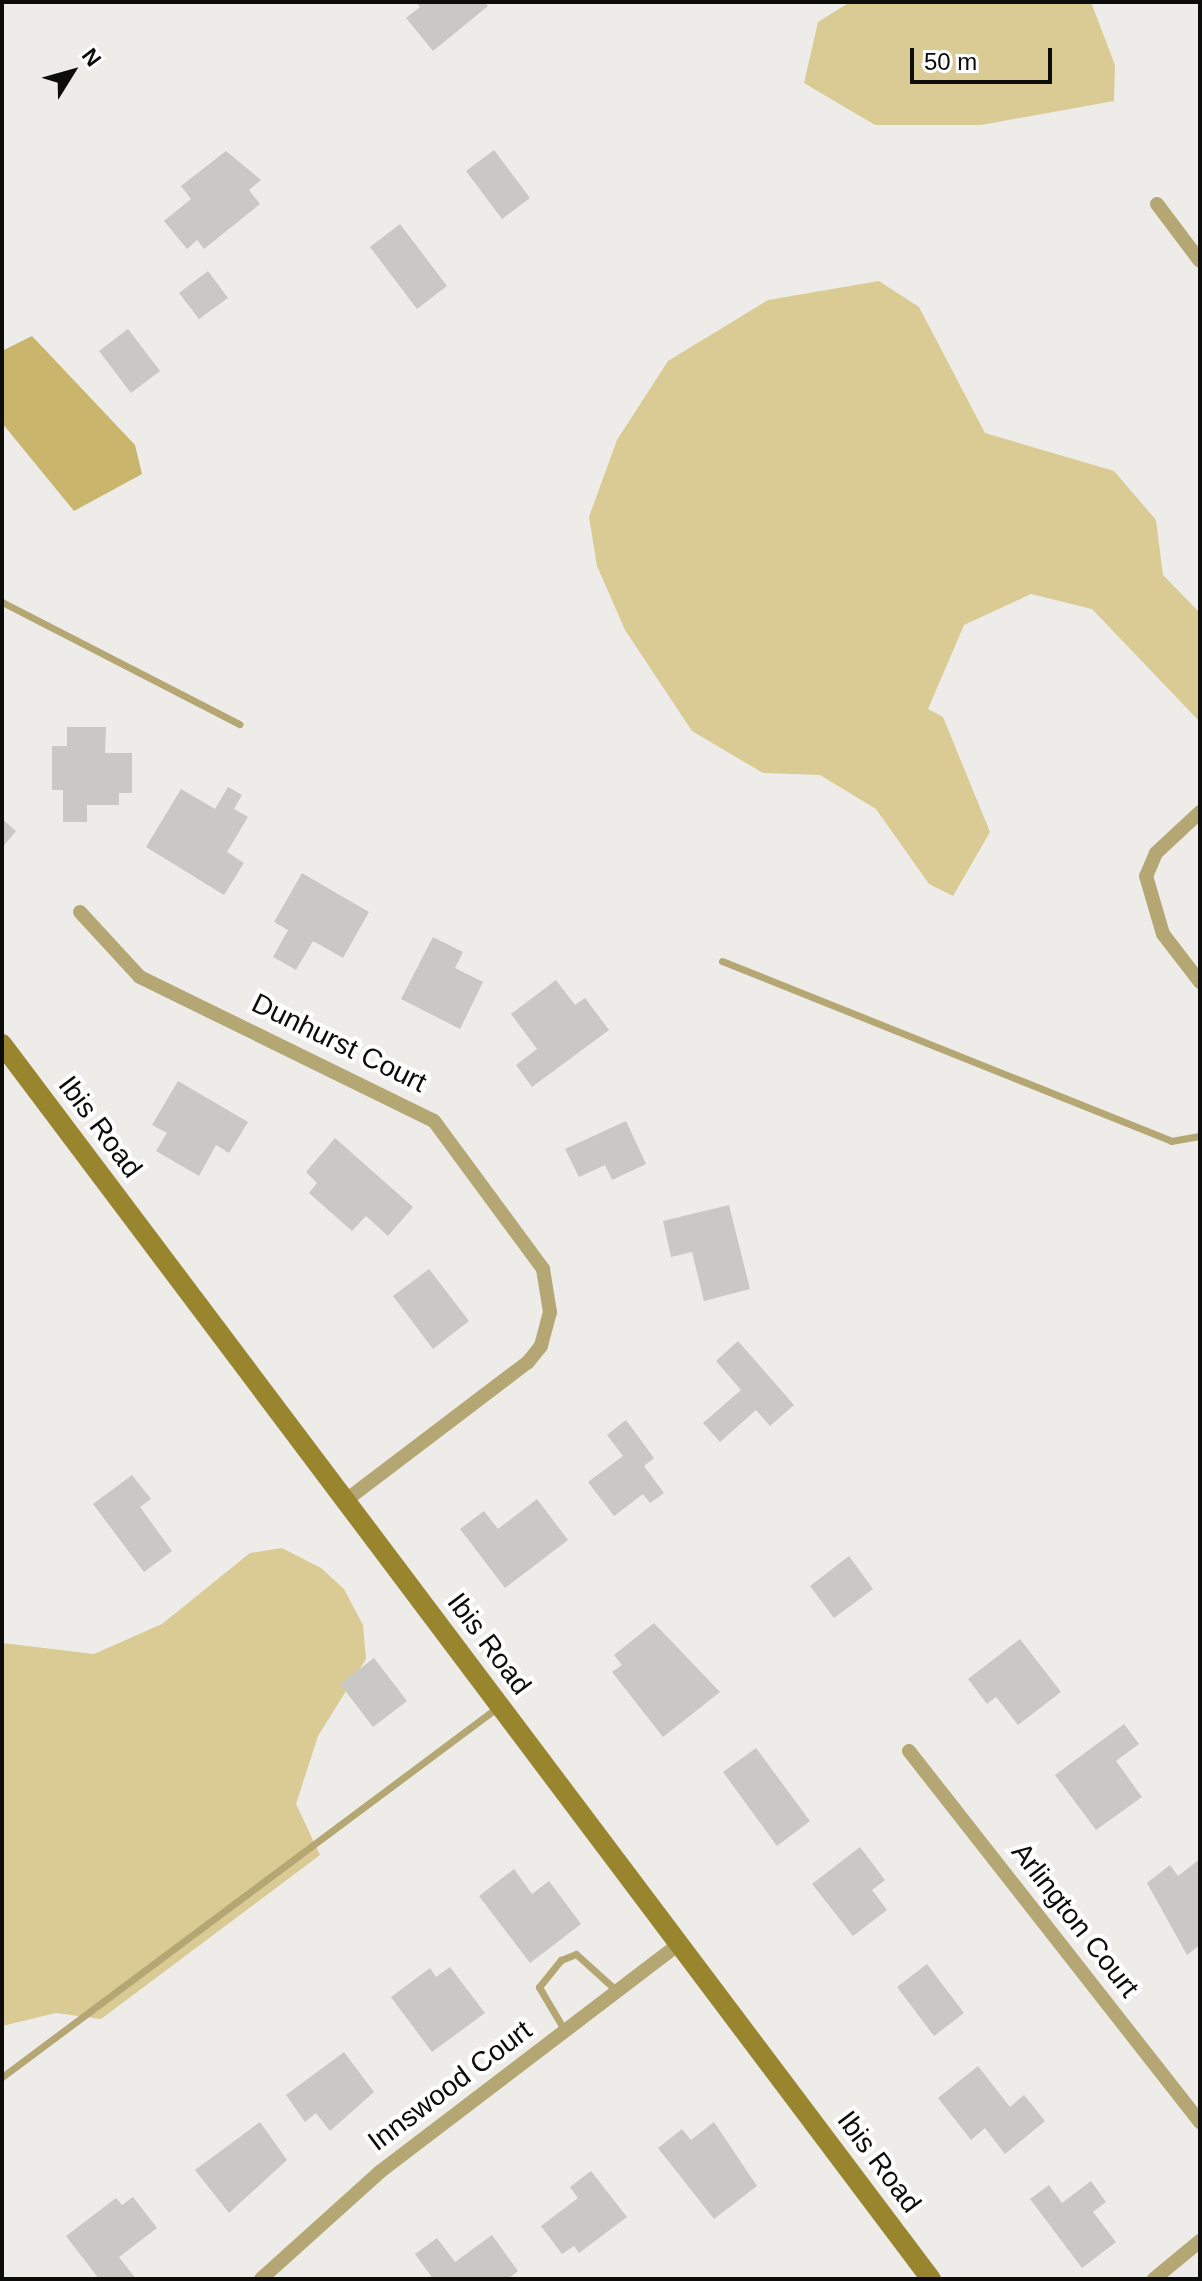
<!DOCTYPE html>
<html>
<head>
<meta charset="utf-8">
<style>
	body { margin:0 }
	#map { position:relative; width:1202px; height:2281px; overflow:hidden; background:#edece8; font-family:Helvetica,sans-serif }
	div>[style] { position:absolute }
	[style*='--x'] { left:calc(var(--x)*1px); top:calc(var(--y)*1px); width:calc(var(--w)*1px); rotate:calc(var(--a)*1deg) }
	.green>* { inset:0; background:#dacb94 }
	.water>* { inset:0; background:#c9b56c }
	.building>* { inset:0; background:#c9c8c4 }
	.lane>* { height:7px; margin:-3.5px; padding:0 3.5px; transform-origin:3.5px; border-radius:3.5px; background:#b5a774 }
	.street>* { height:14px; margin:-7px; padding:0 7px; transform-origin:7px; border-radius:7px; background:#b5a774 }
	.secondary>* { height:20px; margin:-10px; padding:0 10px; transform-origin:10px; border-radius:10px; background:#9a852f }
	span { translate:-50% -50%; white-space:nowrap; text-align:center; line-height:1.15; -webkit-text-stroke:8px #fff; paint-order:stroke }
	.street-label { font-size:28px; color:#0c0c0b }
	.frame { position:absolute; inset:0; border:4px solid #0c0c0b; pointer-events:none }
	.north { position:absolute; left:32px; top:32px; width:80px; height:80px; -webkit-text-stroke:6px #fff; paint-order:stroke; rotate:53deg; font-size:22px; font-weight:700; line-height:32px; text-align:center; color:#0c0c0b }
	.north::after { content:''; display:block; margin:auto; width:28px; height:36px; background:#0c0c0b; clip-path:polygon(50% 0,100% 100%,50% 72%,0 100%) }
	.scale { position:absolute; left:910px; top:48px; width:142px; height:36px; box-sizing:border-box; border:4px solid #0c0c0b; border-top:0; padding-left:10px; font-size:24px; line-height:28px; white-space:nowrap; color:#0c0c0b; -webkit-text-stroke:6px #fff; paint-order:stroke }
</style>
</head>
<body>
<div id="map">
	<div class="green">
		<i style="clip-path:polygon(850px 2px,1091px 2px,1115px 65px,1114px 101px,981px 125px,875px 125px,804px 83px,818px 22px)"></i>
		<i style="clip-path:polygon(879px 281px,919px 307px,985px 433px,1114px 471px,1156px 520px,1163px 575px,1200px 613px,1200px 722px,1092px 609px,1031px 594px,964px 625px,928px 709px,943px 717px,990px 832px,953px 896px,929px 884px,876px 809px,820px 775px,763px 773px,692px 731px,625px 630px,597px 566px,589px 517px,617px 440px,668px 361px,768px 300px)"></i>
		<i style="clip-path:polygon(282px 1548px,321px 1568px,344px 1589px,363px 1625px,366px 1659px,318px 1736px,296px 1804px,320px 1855px,101px 2019px,56px 2013px,2px 2026px,2px 1643px,94px 1654px,162px 1624px,250px 1553px)"></i>
	</div>
	<div class="water">
		<i style="clip-path:polygon(32px 336px,135px 445px,142px 474px,74px 511px,2px 423px,2px 351px)"></i>
	</div>
	<div class="building">
		<i style="clip-path:polygon(416px 2px,485px 2px,488px 6px,433px 51px,406px 18px,420px 7px)"></i>
		<i style="clip-path:polygon(494px 150px,530px 198px,502px 219px,466px 171px)"></i>
		<i style="clip-path:polygon(226px 151px,261px 180px,249px 190px,260px 204px,204px 249px,197px 240px,187px 249px,164px 221px,191px 199px,181px 186px)"></i>
		<i style="clip-path:polygon(400px 224px,447px 286px,417px 309px,370px 247px)"></i>
		<i style="clip-path:polygon(208px 271px,228px 298px,199px 319px,179px 293px)"></i>
		<i style="clip-path:polygon(128px 329px,160px 371px,131px 393px,99px 351px)"></i>
		<i style="clip-path:polygon(67px 727px,106px 727px,105px 753px,132px 753px,132px 793px,119px 793px,119px 805px,87px 805px,87px 822px,63px 822px,63px 790px,52px 790px,52px 746px,67px 746px)"></i>
		<i style="clip-path:polygon(228px 787px,242px 795px,234px 809px,248px 817px,227px 852px,244px 863px,224px 895px,146px 847px,181px 789px,215px 809px)"></i>
		<i style="clip-path:polygon(2px 819px,16px 831px,2px 848px)"></i>
		<i style="clip-path:polygon(302px 873px,369px 912px,343px 958px,313px 941px,296px 970px,273px 957px,288px 930px,274px 922px)"></i>
		<i style="clip-path:polygon(433px 937px,463px 952px,455px 968px,483px 982px,460px 1029px,401px 999px)"></i>
		<i style="clip-path:polygon(556px 980px,575px 1005px,585px 998px,609px 1030px,532px 1087px,516px 1065px,537px 1049px,511px 1014px)"></i>
		<i style="clip-path:polygon(178px 1081px,248px 1122px,229px 1153px,216px 1145px,199px 1176px,156px 1151px,167px 1133px,152px 1125px)"></i>
		<i style="clip-path:polygon(626px 1121px,646px 1164px,612px 1180px,605px 1165px,579px 1177px,565px 1149px)"></i>
		<i style="clip-path:polygon(335px 1138px,413px 1207px,388px 1236px,366px 1216px,352px 1231px,309px 1193px,317px 1183px,306px 1172px)"></i>
		<i style="clip-path:polygon(729px 1205px,750px 1289px,704px 1301px,692px 1252px,671px 1257px,663px 1221px)"></i>
		<i style="clip-path:polygon(429px 1269px,469px 1321px,433px 1349px,393px 1296px)"></i>
		<i style="clip-path:polygon(738px 1341px,794px 1405px,770px 1426px,756px 1410px,720px 1442px,703px 1423px,741px 1390px,716px 1361px)"></i>
		<i style="clip-path:polygon(626px 1420px,654px 1458px,644px 1466px,664px 1493px,650px 1503px,643px 1494px,614px 1516px,588px 1482px,623px 1456px,607px 1435px)"></i>
		<i style="clip-path:polygon(132px 1475px,151px 1499px,140px 1507px,172px 1551px,144px 1572px,93px 1504px)"></i>
		<i style="clip-path:polygon(537px 1499px,568px 1540px,505px 1588px,460px 1529px,484px 1511px,498px 1529px)"></i>
		<i style="clip-path:polygon(849px 1556px,873px 1589px,834px 1618px,810px 1586px)"></i>
		<i style="clip-path:polygon(654px 1623px,720px 1692px,663px 1737px,612px 1672px,622px 1665px,614px 1655px)"></i>
		<i style="clip-path:polygon(1020px 1639px,1061px 1692px,1018px 1725px,996px 1697px,987px 1704px,968px 1679px)"></i>
		<i style="clip-path:polygon(374px 1658px,407px 1701px,373px 1727px,340px 1684px)"></i>
		<i style="clip-path:polygon(1124px 1724px,1139px 1744px,1116px 1761px,1142px 1797px,1096px 1830px,1055px 1775px)"></i>
		<i style="clip-path:polygon(756px 1748px,810px 1821px,777px 1846px,723px 1772px)"></i>
		<i style="clip-path:polygon(860px 1847px,885px 1880px,872px 1890px,887px 1910px,853px 1936px,812px 1884px)"></i>
		<i style="clip-path:polygon(1200px 1859px,1200px 1945px,1187px 1955px,1147px 1883px,1170px 1865px,1178px 1876px)"></i>
		<i style="clip-path:polygon(514px 1869px,532px 1894px,549px 1881px,581px 1924px,530px 1963px,479px 1896px)"></i>
		<i style="clip-path:polygon(927px 1964px,964px 2013px,934px 2036px,897px 1987px)"></i>
		<i style="clip-path:polygon(450px 1967px,485px 2013px,432px 2052px,391px 1997px,430px 1968px,436px 1977px)"></i>
		<i style="clip-path:polygon(344px 2052px,374px 2092px,330px 2131px,316px 2113px,305px 2122px,286px 2095px)"></i>
		<i style="clip-path:polygon(978px 2066px,1010px 2107px,1024px 2095px,1045px 2121px,1005px 2154px,985px 2128px,971px 2140px,938px 2098px)"></i>
		<i style="clip-path:polygon(260px 2122px,287px 2160px,229px 2213px,195px 2170px)"></i>
		<i style="clip-path:polygon(714px 2122px,757px 2186px,714px 2219px,658px 2148px,682px 2129px,691px 2140px)"></i>
		<i style="clip-path:polygon(591px 2171px,627px 2217px,579px 2253px,574px 2246px,562px 2254px,541px 2226px,578px 2198px,570px 2187px)"></i>
		<i style="clip-path:polygon(1091px 2181px,1106px 2202px,1093px 2212px,1116px 2242px,1082px 2268px,1030px 2199px,1049px 2185px,1062px 2203px)"></i>
		<i style="clip-path:polygon(133px 2197px,157px 2228px,119px 2257px,136px 2279px,99px 2279px,66px 2236px,116px 2198px,122px 2205px)"></i>
		<i style="clip-path:polygon(492px 2235px,518px 2271px,508px 2279px,433px 2279px,415px 2254px,437px 2238px,455px 2262px)"></i>
	</div>
	<div class="lane">
		<i style="--x:2;--y:602;--w:267;--a:27.2"></i>
		<i style="--x:722;--y:961;--w:484;--a:21.8"></i>
		<i style="--x:1171;--y:1141;--w:29;--a:-10"></i>
		<i style="--x:565;--y:2031;--w:51;--a:-120.6"></i>
		<i style="--x:539;--y:1987;--w:35;--a:-51"></i>
		<i style="--x:561;--y:1960;--w:16;--a:-22"></i>
		<i style="--x:576;--y:1954;--w:55;--a:42.1"></i>
		<i style="--x:2;--y:2077;--w:619;--a:-36.72"></i>
	</div>
	<div class="street">
		<i style="--x:1157;--y:204;--w:71;--a:53"></i>
		<i style="--x:1200;--y:812;--w:60;--a:137"></i>
		<i style="--x:1156;--y:853;--w:25;--a:113"></i>
		<i style="--x:1146;--y:876;--w:60;--a:73.7"></i>
		<i style="--x:1163;--y:934;--w:61;--a:52.4"></i>
		<i style="--x:80;--y:912;--w:88;--a:47.3"></i>
		<i style="--x:140;--y:977;--w:327;--a:26.1"></i>
		<i style="--x:434;--y:1121;--w:184;--a:53.6"></i>
		<i style="--x:543;--y:1269;--w:44;--a:80.8"></i>
		<i style="--x:550;--y:1312;--w:35;--a:105"></i>
		<i style="--x:541;--y:1346;--w:21;--a:129"></i>
		<i style="--x:528;--y:1362;--w:228;--a:142.8"></i>
		<i style="--x:909;--y:1751;--w:472;--a:51.9"></i>
		<i style="--x:261;--y:2279;--w:161;--a:-42"></i>
		<i style="--x:381;--y:2171;--w:375;--a:-37.3"></i>
		<i style="--x:1154;--y:2279;--w:60;--a:-39.6"></i>
	</div>
	<div class="secondary">
		<i style="--x:2;--y:1044;--w:1545;--a:53.05"></i>
	</div>
	<div class="street-label">
		<span style="left:339px;top:1043px;rotate:26deg">Dunhurst Court</span>
		<span style="left:100px;top:1127px;rotate:53deg">Ibis Road</span>
		<span style="left:489px;top:1644px;rotate:53deg">Ibis Road</span>
		<span style="left:1075px;top:1920px;rotate:52deg">Arlington Court</span>
		<span style="left:450px;top:2086px;rotate:-37deg">Innswood Court</span>
		<span style="left:879px;top:2162px;rotate:53deg">Ibis Road</span>
	</div>
	<div class="frame"></div>
	<div class="north">N</div>
	<div class="scale">50 m</div>
</div>
</body>
</html>
